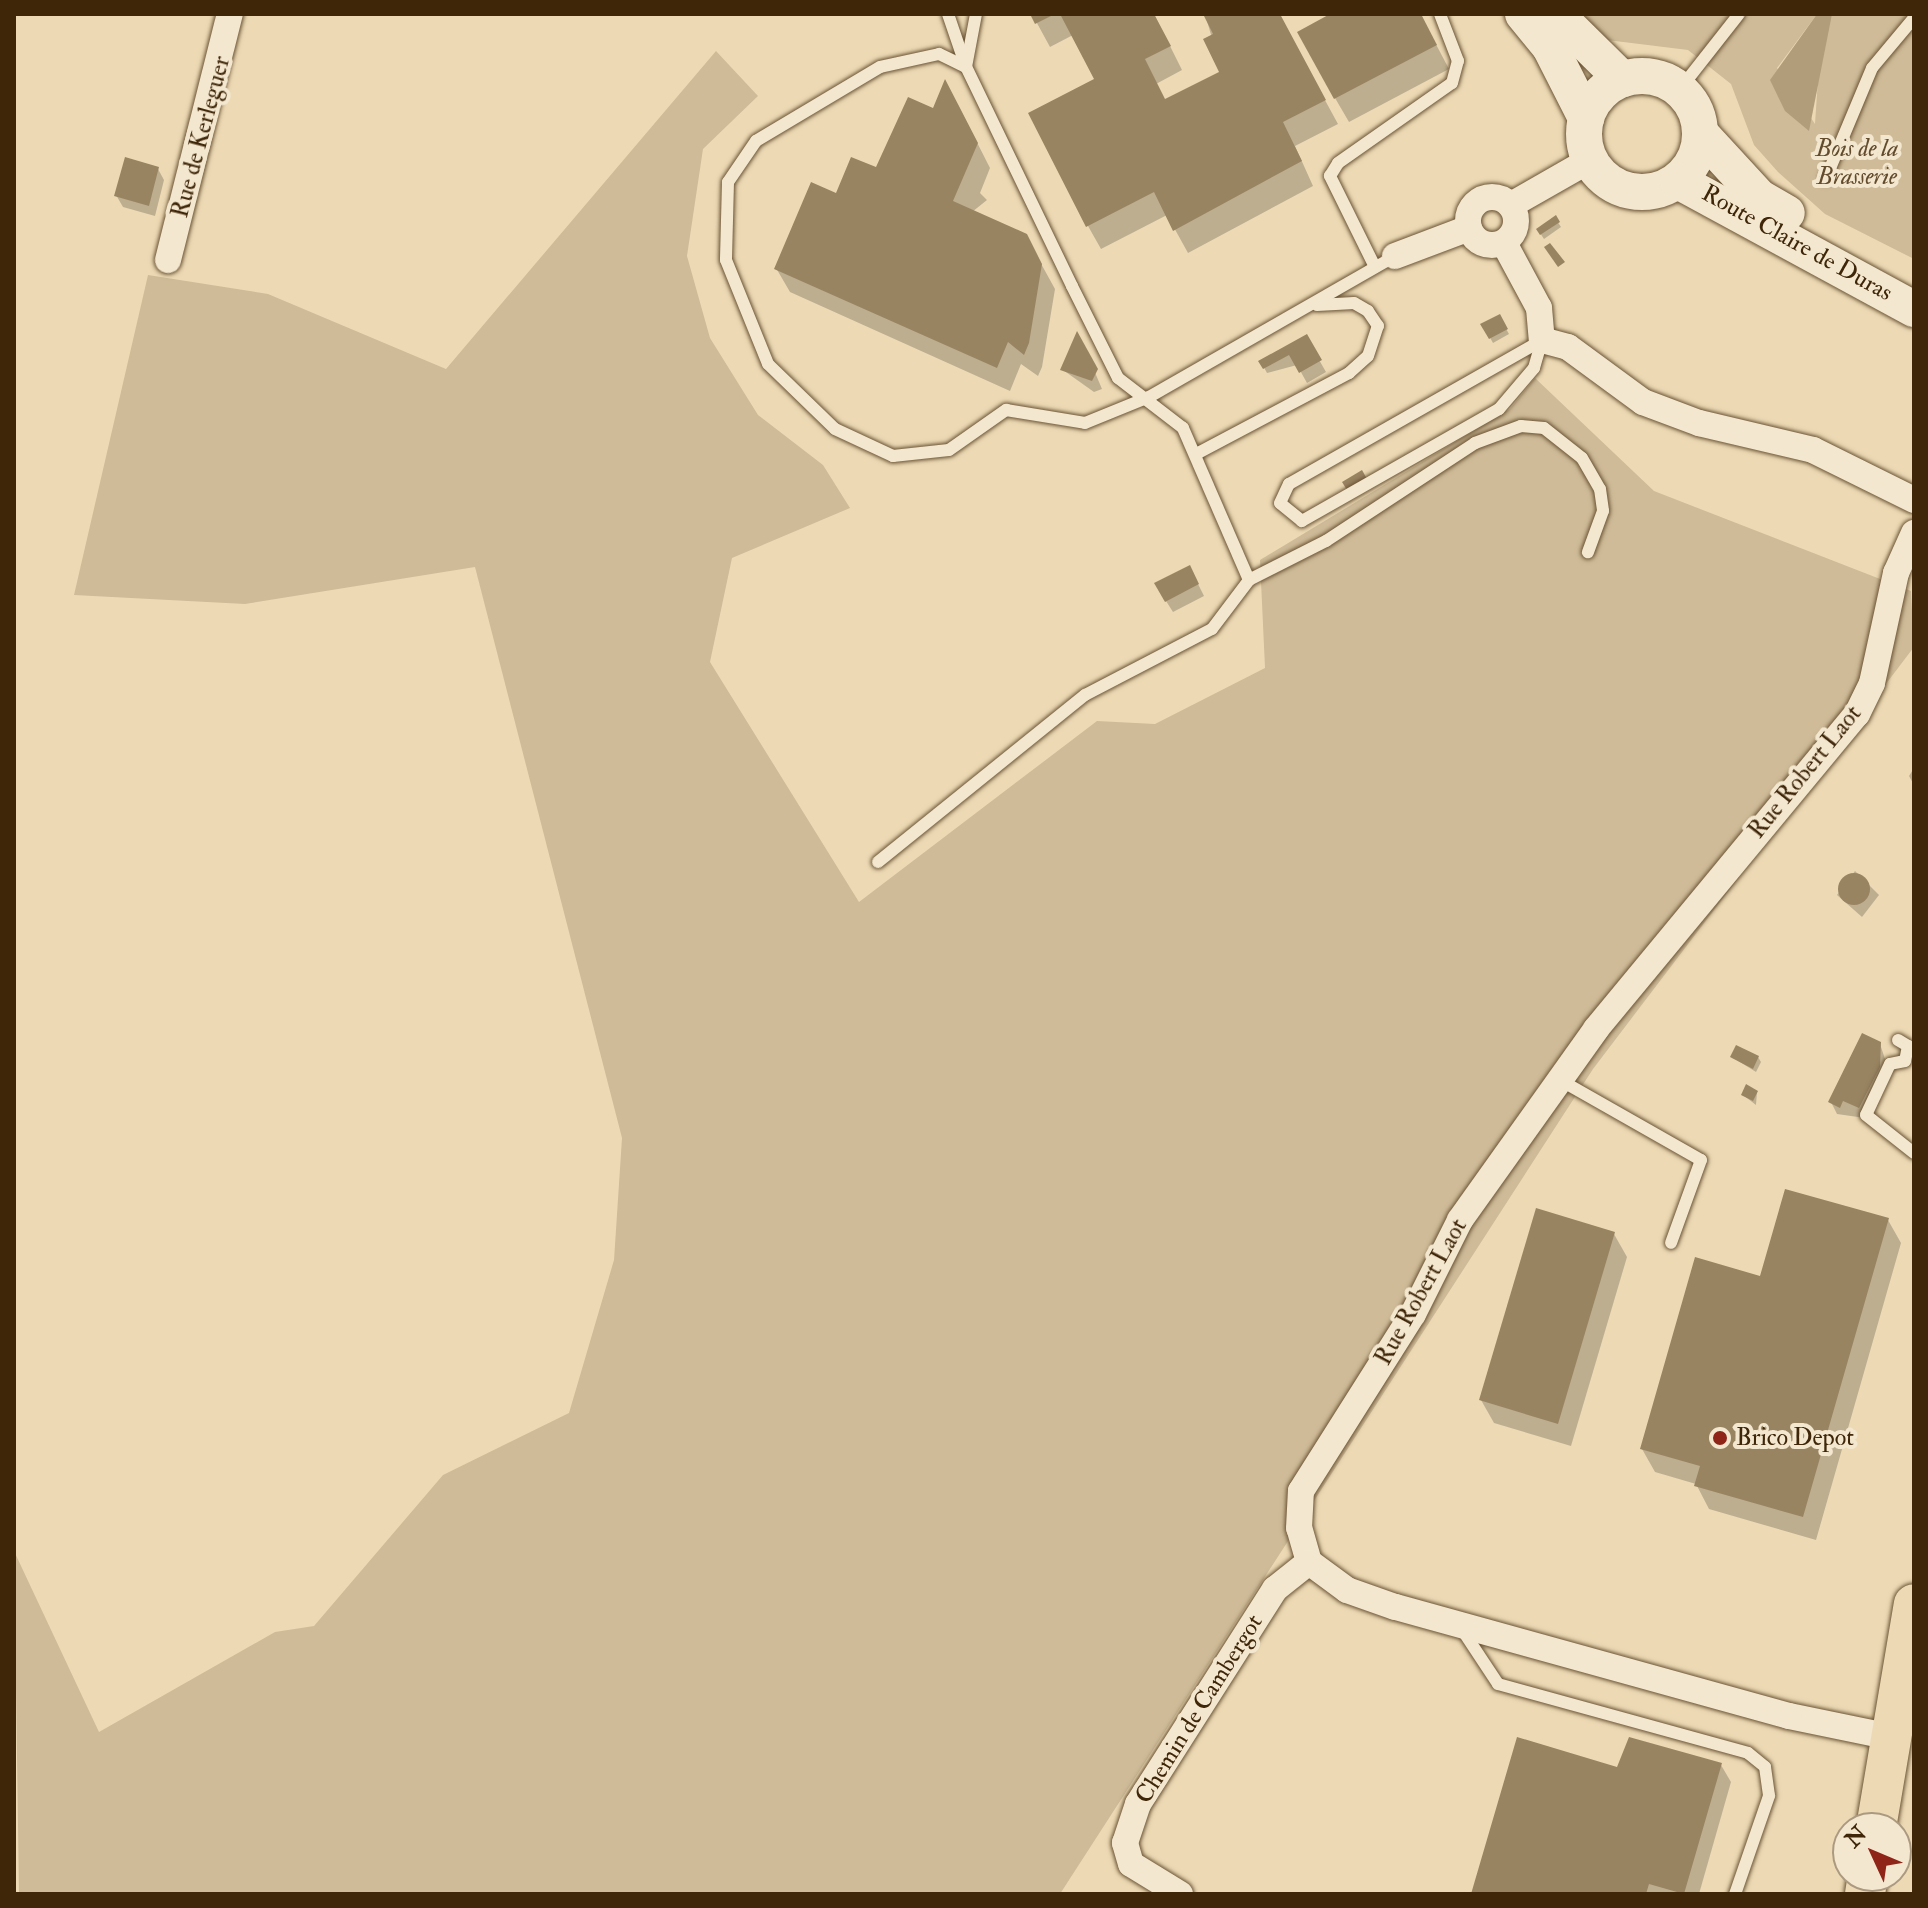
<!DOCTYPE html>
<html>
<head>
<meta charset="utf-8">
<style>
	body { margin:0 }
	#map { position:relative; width:1928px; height:1908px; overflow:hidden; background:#eddab5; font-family:"IM FELL Double Pica",serif }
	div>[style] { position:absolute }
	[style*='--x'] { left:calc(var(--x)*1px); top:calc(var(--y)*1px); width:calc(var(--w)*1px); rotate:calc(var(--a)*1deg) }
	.green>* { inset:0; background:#cfbb98 }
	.water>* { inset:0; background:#b29d7b }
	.shadow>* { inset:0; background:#0003 }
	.building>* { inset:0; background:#998462 }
	.round { border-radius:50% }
	.roads { filter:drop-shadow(0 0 2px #6a5334) drop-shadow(0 0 2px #6a5334) }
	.service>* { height:12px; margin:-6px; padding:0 6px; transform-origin:6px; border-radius:6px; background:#f3e7cf }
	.minor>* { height:26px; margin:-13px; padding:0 13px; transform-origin:13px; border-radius:13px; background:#f3e7cf }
	.minor>.ring { margin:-13px; padding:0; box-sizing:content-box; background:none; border:26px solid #f3e7cf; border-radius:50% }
	.secondary>* { height:36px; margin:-18px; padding:0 18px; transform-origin:18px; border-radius:18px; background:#f3e7cf }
	.secondary>.ring { margin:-18px; padding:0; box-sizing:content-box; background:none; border:36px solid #f3e7cf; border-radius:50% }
	.primary>* { height:40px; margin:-20px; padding:0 20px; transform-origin:20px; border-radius:20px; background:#eddab5 }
	.dots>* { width:22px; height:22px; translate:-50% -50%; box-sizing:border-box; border:4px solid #f3e7cf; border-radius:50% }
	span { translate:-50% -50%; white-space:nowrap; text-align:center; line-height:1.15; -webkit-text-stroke:8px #f3e7cf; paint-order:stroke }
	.street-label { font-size:24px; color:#3f2609 }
	.park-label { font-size:24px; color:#634b2d; font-style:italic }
	.poi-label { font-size:24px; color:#3f2609 }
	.left { translate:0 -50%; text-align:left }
	.frame { position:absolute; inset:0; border:16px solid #3f2609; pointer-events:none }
	.north { position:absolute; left:1832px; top:1812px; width:80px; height:80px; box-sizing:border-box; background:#f3e7cf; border:2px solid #ab9a80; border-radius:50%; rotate:314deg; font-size:22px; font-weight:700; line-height:32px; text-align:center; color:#3f2609 }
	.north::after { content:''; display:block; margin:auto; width:28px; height:36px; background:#8f2418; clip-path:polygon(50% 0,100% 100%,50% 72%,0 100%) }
</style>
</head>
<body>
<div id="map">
	<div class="green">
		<i style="clip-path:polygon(1582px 14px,1817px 14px,1777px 68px,1815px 124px,1820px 49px,1832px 14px,1914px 14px,1914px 259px,1825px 214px,1778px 172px,1754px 145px,1731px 84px,1688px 50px,1607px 40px)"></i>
		<i style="clip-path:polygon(716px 51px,758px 96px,703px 149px,687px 256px,710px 338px,758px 415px,823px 465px,850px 508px,732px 558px,710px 662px,859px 902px,1097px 721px,1155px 724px,1265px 668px,1260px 560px,1510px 409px,1535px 378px,1654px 491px,1911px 591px,1914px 647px,1593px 1069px,1060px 1894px,19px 1894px,14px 1551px,99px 1732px,275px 1632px,314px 1626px,443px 1475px,569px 1413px,614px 1260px,622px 1138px,475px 567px,245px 604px,74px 595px,148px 275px,268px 294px,446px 369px)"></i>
	</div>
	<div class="water">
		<i style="clip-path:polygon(1817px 14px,1832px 14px,1809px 131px,1785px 111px,1770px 80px)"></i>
	</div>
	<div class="shadow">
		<i style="clip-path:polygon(1032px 14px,1154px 14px,1182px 70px,1156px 84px,1165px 101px,1222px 73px,1205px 14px,1278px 14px,1338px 124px,1295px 146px,1313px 186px,1188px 253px,1167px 215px,1101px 249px,1088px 226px,1097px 80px,1073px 35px,1050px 47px)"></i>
		<i style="clip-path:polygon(1334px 14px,1420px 14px,1449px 69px,1349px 122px,1335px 98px)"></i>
		<i style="clip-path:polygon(958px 105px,990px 168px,980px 193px,987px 200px,972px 212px,1039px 260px,1055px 289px,1042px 367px,1038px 376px,1021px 364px,1010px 391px,790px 292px,776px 268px,837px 196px,877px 170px,934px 110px)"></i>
		<i style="clip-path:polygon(158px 169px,164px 180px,155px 216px,123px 207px,116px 195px)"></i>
		<i style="clip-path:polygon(1555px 218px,1561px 227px,1544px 239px,1538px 230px)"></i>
		<i style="clip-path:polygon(1499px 316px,1509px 334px,1493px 343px,1483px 325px)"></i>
		<i style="clip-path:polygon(1306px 337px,1326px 372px,1307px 383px,1297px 365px,1267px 373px,1261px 362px)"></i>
		<i style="clip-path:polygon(1083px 344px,1102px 389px,1094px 392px,1063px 370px)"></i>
		<i style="clip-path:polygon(1195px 578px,1204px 596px,1173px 612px,1166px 601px)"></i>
		<i style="clip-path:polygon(1914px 768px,1914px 785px,1909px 776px)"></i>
		<i style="clip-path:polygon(1855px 871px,1879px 895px,1862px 917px,1837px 895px)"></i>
		<i style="clip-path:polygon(1880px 1044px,1888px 1068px,1865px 1118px,1837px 1114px,1831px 1102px)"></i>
		<i style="clip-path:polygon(1732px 1057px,1758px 1057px,1761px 1062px,1756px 1072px)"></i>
		<i style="clip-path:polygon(1757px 1092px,1756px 1105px,1743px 1095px)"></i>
		<i style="clip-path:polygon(1888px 1220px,1901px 1243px,1816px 1540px,1709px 1509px,1696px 1484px,1655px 1472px,1642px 1449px,1762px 1278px)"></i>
		<i style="clip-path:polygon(1614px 1234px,1627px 1257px,1571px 1446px,1494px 1423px,1481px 1400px)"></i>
		<i style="clip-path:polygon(1721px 1765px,1731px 1782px,1699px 1894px,1473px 1894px,1618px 1770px)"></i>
	</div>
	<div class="building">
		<i style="clip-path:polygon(1030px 14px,1055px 14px,1035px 24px)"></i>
		<i style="clip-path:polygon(1060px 14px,1154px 14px,1171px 46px,1145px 59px,1165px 99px,1219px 72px,1203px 39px,1213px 34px,1203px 14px,1280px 14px,1326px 100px,1283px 122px,1302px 161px,1173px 231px,1154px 192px,1086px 227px,1028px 113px,1094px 79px)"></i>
		<i style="clip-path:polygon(1330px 14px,1421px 14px,1437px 45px,1334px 99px,1297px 32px)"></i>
		<i style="clip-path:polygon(945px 79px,978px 143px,953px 201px,1027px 234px,1042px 264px,1029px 343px,1024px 355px,1008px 342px,997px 368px,774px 269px,811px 182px,836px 193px,851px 157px,876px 167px,908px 97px,933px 108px)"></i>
		<i style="clip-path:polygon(125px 157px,159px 167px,149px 206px,114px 196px)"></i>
		<i style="clip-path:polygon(1556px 215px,1560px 222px,1540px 235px,1536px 229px)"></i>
		<i style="clip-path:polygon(1550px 243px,1565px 262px,1558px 267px,1544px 247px)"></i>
		<i style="clip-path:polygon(1500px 314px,1508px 329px,1489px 339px,1480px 324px)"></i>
		<i style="clip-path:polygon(1077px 331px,1098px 369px,1092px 381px,1060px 370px)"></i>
		<i style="clip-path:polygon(1307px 334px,1322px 360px,1299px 373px,1289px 355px,1263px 369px,1258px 361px)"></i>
		<i style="clip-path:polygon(1362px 470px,1367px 479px,1347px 490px,1342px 482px)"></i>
		<i style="clip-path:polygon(1190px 565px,1199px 584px,1165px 602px,1154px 583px)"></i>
		<i class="round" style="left:1838px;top:873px;width:32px;height:32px"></i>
		<i style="clip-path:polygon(1862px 1033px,1881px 1042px,1880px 1067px,1859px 1108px,1843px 1101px,1840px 1108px,1828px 1102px)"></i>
		<i style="clip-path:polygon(1736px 1045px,1759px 1056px,1753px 1069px,1730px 1057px)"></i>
		<i style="clip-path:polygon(1746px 1084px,1758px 1091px,1753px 1101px,1741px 1095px)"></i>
		<i style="clip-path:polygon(1785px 1189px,1889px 1218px,1803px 1517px,1694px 1486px,1700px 1466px,1640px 1449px,1695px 1257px,1760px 1276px)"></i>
		<i style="clip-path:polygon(1536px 1208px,1615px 1232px,1558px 1424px,1479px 1400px)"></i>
		<i style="clip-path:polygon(1517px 1737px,1617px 1767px,1629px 1737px,1722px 1763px,1684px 1894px,1649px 1884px,1646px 1894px,1471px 1894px)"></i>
	</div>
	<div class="roads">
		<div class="service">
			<i style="--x:948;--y:14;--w:53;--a:71.2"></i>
			<i style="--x:966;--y:67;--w:30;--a:-154"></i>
			<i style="--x:939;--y:54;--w:60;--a:167.6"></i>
			<i style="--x:880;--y:67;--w:144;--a:149.2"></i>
			<i style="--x:756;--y:141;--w:50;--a:124.3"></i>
			<i style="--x:728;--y:182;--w:78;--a:91.5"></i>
			<i style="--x:726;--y:260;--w:112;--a:68"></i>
			<i style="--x:768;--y:364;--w:93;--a:44.1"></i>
			<i style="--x:835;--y:429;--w:64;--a:25"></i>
			<i style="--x:893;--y:456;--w:56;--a:-6.1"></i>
			<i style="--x:949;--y:450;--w:70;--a:-35.1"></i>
			<i style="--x:1006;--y:410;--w:80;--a:9.3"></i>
			<i style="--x:1085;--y:423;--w:69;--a:-22.1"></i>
			<i style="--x:1149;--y:397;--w:284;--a:-29.8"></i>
			<i style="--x:1680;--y:89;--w:95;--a:-51.8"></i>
			<i style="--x:1826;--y:178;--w:119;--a:-67.3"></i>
			<i style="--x:1872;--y:68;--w:65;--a:-50"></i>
			<i style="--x:1375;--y:267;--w:102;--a:-116.3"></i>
			<i style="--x:1330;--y:176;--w:15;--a:-58"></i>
			<i style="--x:1338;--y:163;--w:139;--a:-35.1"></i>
			<i style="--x:1452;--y:83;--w:23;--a:-75"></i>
			<i style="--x:1458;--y:61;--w:50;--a:-111"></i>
			<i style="--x:1542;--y:340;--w:29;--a:106"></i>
			<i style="--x:1534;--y:368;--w:54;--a:130.5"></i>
			<i style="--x:1499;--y:409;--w:227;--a:150.4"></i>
			<i style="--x:1302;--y:521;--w:28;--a:-141"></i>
			<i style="--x:1280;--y:503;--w:21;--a:-65"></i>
			<i style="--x:1289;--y:484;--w:291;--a:-29.6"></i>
			<i style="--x:1198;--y:453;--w:171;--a:-27.9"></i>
			<i style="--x:1349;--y:373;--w:25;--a:-42"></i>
			<i style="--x:1368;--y:356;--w:32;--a:-72"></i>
			<i style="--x:1378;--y:326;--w:18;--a:-124"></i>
			<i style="--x:1368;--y:311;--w:16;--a:-150"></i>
			<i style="--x:1354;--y:303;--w:37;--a:177"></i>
			<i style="--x:1249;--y:580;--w:86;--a:-26.9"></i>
			<i style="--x:1326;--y:541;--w:178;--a:-33.3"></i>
			<i style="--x:1475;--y:443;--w:49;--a:-20.3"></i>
			<i style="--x:1521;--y:426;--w:23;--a:5"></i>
			<i style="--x:1544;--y:428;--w:48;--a:38.3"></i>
			<i style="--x:1582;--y:458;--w:36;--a:60"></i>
			<i style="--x:1600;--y:489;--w:22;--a:82"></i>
			<i style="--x:1603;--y:511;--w:44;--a:110.1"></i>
			<i style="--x:878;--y:862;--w:266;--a:-38.9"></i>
			<i style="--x:1085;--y:695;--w:143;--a:-27.5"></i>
			<i style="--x:1212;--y:629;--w:61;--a:-52.9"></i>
			<i style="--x:1249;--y:580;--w:166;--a:-113.5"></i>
			<i style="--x:1183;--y:428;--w:82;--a:-142.4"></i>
			<i style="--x:1118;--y:378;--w:103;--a:-116.6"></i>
			<i style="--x:1072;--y:286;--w:243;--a:-115.8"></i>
			<i style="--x:966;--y:67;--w:54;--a:-79.3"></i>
			<i style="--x:1898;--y:1040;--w:12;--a:31"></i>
			<i style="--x:1908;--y:1046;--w:15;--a:101"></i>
			<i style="--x:1905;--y:1061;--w:15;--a:169"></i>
			<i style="--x:1890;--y:1064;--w:56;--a:115.2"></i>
			<i style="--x:1866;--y:1115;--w:61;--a:38.4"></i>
			<i style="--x:1560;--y:1080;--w:162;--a:29.6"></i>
			<i style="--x:1701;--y:1160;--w:88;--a:109.9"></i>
			<i style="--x:1461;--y:1628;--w:67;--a:56.5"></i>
			<i style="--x:1498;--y:1684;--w:259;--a:15.4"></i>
			<i style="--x:1748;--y:1753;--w:22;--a:39"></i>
			<i style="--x:1765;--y:1767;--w:29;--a:82"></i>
			<i style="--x:1769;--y:1796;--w:104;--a:109.1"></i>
		</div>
		<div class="minor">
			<i class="ring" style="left:1468px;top:197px;width:22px;height:22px"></i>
			<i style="--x:1511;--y:205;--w:91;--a:-29.7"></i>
			<i style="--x:1504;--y:243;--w:74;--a:61.7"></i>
			<i style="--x:1539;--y:308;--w:32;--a:85"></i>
			<i style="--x:1542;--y:340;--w:27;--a:15"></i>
			<i style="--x:1568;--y:347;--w:93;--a:36.3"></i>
			<i style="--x:1643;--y:402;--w:60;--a:20.6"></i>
			<i style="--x:1699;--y:423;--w:117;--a:13.3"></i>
			<i style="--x:1813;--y:450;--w:113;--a:26.3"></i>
			<i style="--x:1395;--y:256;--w:79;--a:-20.7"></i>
			<i style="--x:168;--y:260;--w:254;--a:-75.9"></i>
			<i style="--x:1891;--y:1737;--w:104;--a:-168.4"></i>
			<i style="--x:1789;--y:1716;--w:409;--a:-164.5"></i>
			<i style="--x:1395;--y:1607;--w:51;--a:-160.5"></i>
			<i style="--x:1347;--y:1590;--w:47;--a:-143.6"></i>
			<i style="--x:1309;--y:1562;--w:35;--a:-106"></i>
			<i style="--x:1299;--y:1528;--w:37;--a:-87"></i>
			<i style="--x:1301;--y:1491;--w:209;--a:-57.7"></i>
			<i style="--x:1413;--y:1314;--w:105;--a:-63.4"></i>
			<i style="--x:1460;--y:1220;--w:234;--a:-54.5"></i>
			<i style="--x:1596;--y:1029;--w:409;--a:-50.4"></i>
			<i style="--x:1857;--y:714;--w:34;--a:-64"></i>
			<i style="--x:1872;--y:683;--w:113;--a:-77.7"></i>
			<i style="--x:1896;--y:573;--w:44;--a:-65.8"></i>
			<i style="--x:1180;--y:1894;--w:57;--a:-148.5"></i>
			<i style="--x:1131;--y:1864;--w:22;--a:-106"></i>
			<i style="--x:1125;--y:1843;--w:41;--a:-71.6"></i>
			<i style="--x:1138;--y:1804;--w:255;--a:-57.5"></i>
			<i style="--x:1275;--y:1589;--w:43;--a:-38.5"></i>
		</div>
		<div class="secondary">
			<i style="--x:1523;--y:14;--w:43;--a:50.7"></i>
			<i style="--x:1550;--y:47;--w:80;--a:63.1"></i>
			<i style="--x:1556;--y:14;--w:93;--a:44.6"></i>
			<i class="ring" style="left:1584px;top:76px;width:80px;height:80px"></i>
			<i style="--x:1701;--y:134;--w:86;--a:47.4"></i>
			<i style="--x:1759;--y:197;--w:32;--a:30"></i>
			<i style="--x:1678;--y:181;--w:268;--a:28.5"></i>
		</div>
		<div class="primary">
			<i style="--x:1876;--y:1828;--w:227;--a:-80.4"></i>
			<i style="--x:1865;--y:1894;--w:18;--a:-81"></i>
		</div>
	</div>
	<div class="dots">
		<i style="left:1720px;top:1438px;background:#8f2418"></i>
	</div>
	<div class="street-label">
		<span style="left:201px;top:137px;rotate:-75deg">Rue de Kerleguer</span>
		<span style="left:1797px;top:243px;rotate:29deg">Route Claire de Duras</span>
		<span style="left:1805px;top:772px;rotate:-51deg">Rue Robert Laot</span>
		<span style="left:1421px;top:1292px;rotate:-61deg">Rue Robert Laot</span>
		<span style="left:1199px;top:1709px;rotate:-58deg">Chemin de Cambergot</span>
	</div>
	<div class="park-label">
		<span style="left:1857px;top:163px">Bois de la<br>Brasserie</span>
	</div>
	<div class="poi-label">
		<span class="left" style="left:1736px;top:1438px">Brico Depot</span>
	</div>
	<div class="frame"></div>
	<div class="north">N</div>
</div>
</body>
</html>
